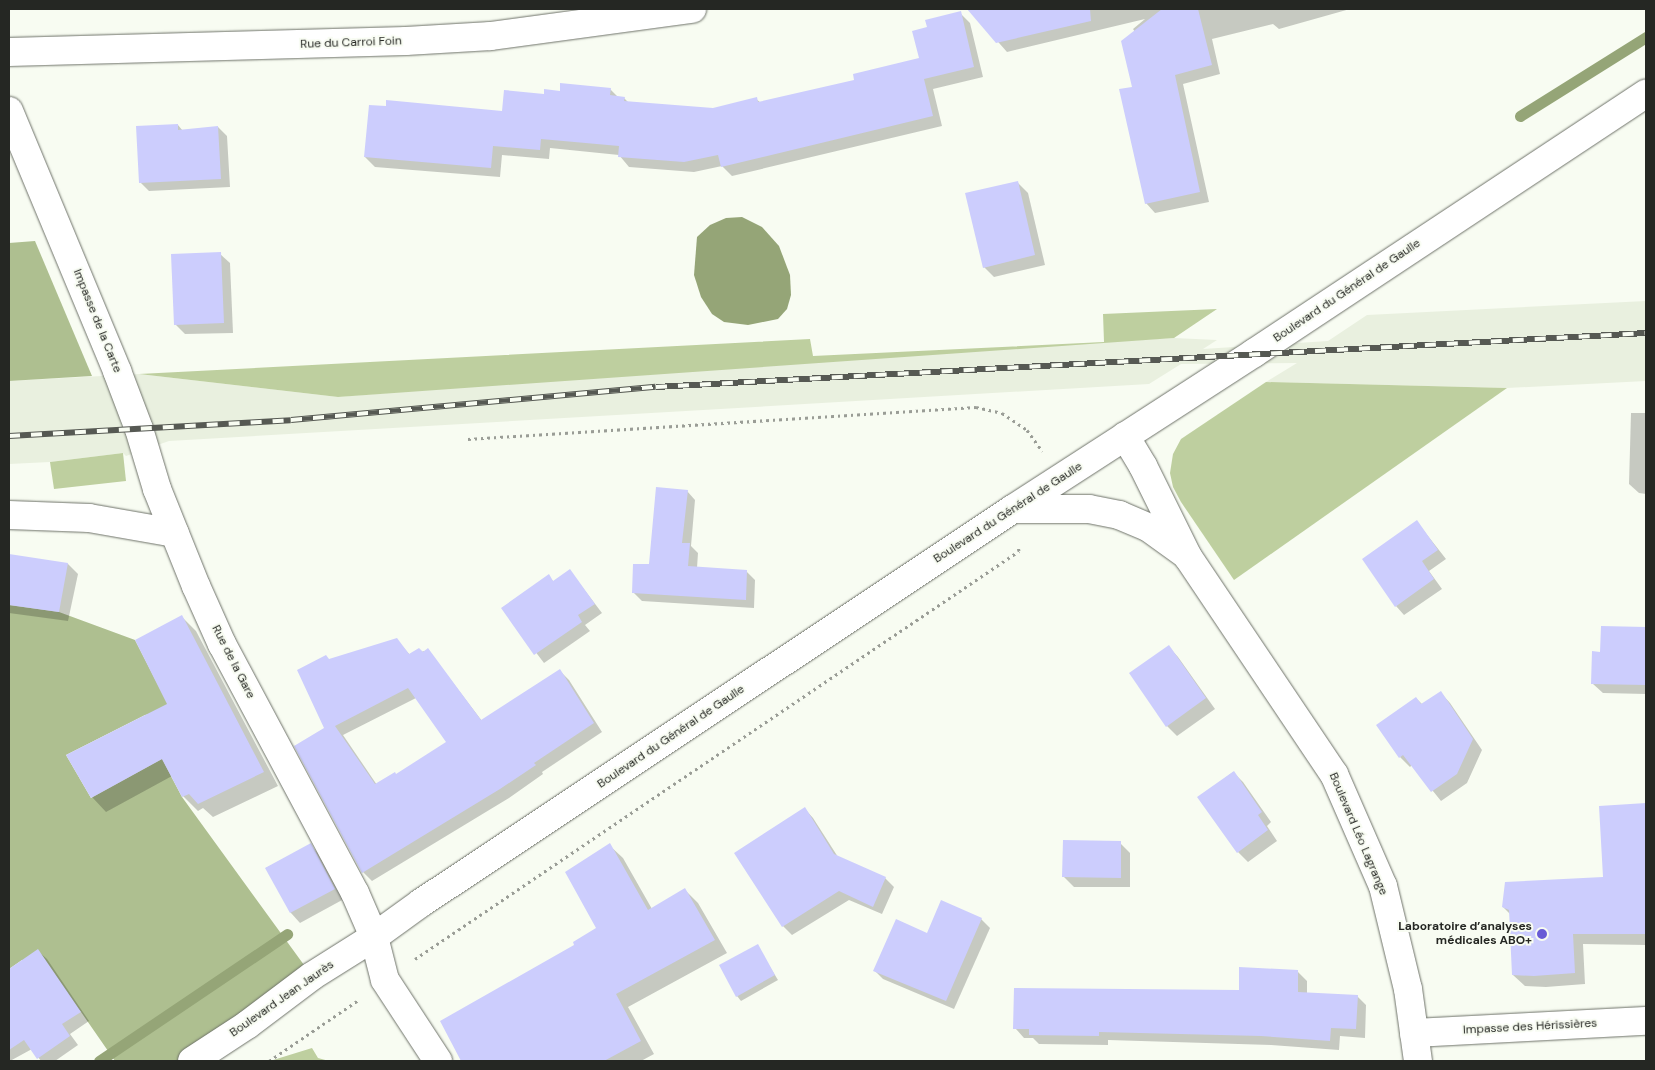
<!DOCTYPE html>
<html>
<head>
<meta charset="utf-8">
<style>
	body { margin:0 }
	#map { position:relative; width:1655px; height:1070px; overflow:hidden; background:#f8fcf2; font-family:"DM Sans",sans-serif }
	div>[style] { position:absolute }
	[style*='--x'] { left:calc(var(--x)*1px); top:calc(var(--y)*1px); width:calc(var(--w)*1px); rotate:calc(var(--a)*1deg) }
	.built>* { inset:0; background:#e9f0df }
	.green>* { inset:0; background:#becf9f }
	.forest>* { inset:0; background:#aebf90 }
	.water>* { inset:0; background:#95a577 }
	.shadow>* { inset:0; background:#0003 }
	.stream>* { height:11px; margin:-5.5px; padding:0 5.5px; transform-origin:5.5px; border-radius:5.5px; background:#95a577 }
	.building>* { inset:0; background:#cccdfd }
	.path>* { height:3px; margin-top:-1.5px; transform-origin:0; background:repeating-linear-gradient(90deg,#9a9d96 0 2.5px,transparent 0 6.5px) }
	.roads { filter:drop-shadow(0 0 1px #6e7269) drop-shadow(0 0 1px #6e7269) }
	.minor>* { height:28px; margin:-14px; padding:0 14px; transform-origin:14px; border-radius:14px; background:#fff }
	.major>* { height:28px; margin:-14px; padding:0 14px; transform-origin:14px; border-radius:14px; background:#fff }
	.rail>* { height:5.5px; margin-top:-2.75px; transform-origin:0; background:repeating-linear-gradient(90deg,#f8fcf2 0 11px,#565953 0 22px); box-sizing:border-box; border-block:1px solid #565953 }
	.dots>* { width:14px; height:14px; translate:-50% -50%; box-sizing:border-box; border:2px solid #f8fcf2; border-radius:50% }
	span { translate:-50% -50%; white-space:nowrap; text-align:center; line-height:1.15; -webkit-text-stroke:4px #f8fcf2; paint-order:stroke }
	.street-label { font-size:12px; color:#252723 }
	.poi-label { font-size:12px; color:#252723; font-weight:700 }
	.right { translate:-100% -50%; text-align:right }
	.frame { position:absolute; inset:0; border:10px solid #252723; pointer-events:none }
</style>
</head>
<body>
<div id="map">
	<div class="built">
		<i style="clip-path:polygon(1646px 301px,1646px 381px,1507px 388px,1266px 382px,1297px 363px,1181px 364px,1149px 384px,169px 441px,126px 456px,123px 453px,50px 462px,9px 464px,9px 381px,139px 374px,338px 397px,520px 382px,1104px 342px,1174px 338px,1217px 340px,1203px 349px,1328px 341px,1367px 315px)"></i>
	</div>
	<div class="green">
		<i style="clip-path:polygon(1217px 309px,1174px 338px,338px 397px,139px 374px,810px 339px,813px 356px,1104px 342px,1103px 314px)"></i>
		<i style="clip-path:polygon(1266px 382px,1507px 388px,1234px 580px,1181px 502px,1173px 487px,1170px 473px,1173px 454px,1181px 439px)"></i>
		<i style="clip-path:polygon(123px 453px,126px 481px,54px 489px,50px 462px)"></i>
		<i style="clip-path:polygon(312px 1048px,318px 1058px,329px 1061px,270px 1061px)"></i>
	</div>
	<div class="forest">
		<i style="clip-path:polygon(35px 241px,92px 376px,9px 381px,9px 243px)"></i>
		<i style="clip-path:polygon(9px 605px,59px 612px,135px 640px,171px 710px,145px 715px,66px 755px,91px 798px,162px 759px,182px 797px,312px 976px,192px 1061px,115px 1061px,81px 1012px,22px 960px,9px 969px)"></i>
	</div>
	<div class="water">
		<i style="clip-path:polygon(742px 217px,762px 227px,779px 246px,790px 275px,791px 295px,787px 309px,778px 319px,748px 325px,724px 322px,712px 314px,701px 297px,694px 275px,697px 237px,710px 225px,726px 218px)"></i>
	</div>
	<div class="shadow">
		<i style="clip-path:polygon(978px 9px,1350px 9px,1279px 29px,1273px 24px,1212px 39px,1220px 74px,1183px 84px,1209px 202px,1155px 213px,1146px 203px,1134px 88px,1135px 32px,1133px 29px,1145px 19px,1007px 52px,970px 10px)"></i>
		<i style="clip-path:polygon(960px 13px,970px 23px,983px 77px,933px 89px,942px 126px,732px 176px,722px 166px,694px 172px,629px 167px,619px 155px,550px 148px,549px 159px,502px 155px,500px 177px,375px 167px,365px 157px,503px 112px,545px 95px,561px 92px,610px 89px,619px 98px,624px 98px,629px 103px,713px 109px,756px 99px,761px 103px,855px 81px,920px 59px,928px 28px)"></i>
		<i style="clip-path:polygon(178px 125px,183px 131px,218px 127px,227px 136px,230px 187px,149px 191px,140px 182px)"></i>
		<i style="clip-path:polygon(1018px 183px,1028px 193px,1045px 265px,994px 277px,984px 267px)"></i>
		<i style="clip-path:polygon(220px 254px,230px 263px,233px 333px,185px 334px,175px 324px)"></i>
		<i style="clip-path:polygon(1631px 413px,1646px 413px,1646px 494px,1639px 493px,1629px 484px)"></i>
		<i style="clip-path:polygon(687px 491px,695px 500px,691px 546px,698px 553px,697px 568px,746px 571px,755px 580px,754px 608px,642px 601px,633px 592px,650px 566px)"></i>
		<i style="clip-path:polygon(1417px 522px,1446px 559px,1429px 571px,1442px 589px,1404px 615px,1396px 606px)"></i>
		<i style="clip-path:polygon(9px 555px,68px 564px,78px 574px,68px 621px,9px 613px)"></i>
		<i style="clip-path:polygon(570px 571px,602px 613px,585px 625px,590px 631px,544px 663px,502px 608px,548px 576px,554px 582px)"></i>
		<i style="clip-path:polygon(182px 617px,196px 631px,278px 786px,213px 817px,203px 808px,198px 811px,183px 796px,172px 776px,106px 812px,92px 797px,169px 704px)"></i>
		<i style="clip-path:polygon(1602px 627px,1646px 628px,1646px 694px,1603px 693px,1593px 684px,1601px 653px)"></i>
		<i style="clip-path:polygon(evenodd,397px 640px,410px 655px,428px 650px,482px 721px,560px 671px,569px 680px,602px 732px,542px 772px,543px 774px,509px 798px,372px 881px,363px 872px,326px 728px,330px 660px,397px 640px,416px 698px,448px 742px,396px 776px,377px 785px,343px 735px,416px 698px)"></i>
		<i style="clip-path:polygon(1169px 647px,1178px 657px,1215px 709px,1177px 736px,1167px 726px)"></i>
		<i style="clip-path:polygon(1441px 693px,1450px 703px,1482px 750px,1467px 783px,1441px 801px,1412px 765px,1410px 767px,1400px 757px,1416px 698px,1423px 705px)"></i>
		<i style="clip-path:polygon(1233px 772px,1243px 782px,1271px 822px,1267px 826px,1277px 841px,1248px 862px,1238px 852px,1199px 798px)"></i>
		<i style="clip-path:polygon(1646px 804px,1646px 945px,1583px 944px,1585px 984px,1546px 987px,1525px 986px,1513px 975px,1511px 915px,1503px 907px,1604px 878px,1600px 807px)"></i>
		<i style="clip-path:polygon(805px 809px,813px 818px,838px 857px,885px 878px,894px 887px,882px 914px,849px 900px,792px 935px,783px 926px,736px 853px)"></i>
		<i style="clip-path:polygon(1120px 843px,1130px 853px,1130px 887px,1074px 887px,1064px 877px)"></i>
		<i style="clip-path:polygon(310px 845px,320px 855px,344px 899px,300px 923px,291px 913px,266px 868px)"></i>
		<i style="clip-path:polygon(609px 845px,623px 858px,652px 909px,685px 890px,698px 903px,727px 953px,628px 1007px,654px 1054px,641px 1061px,462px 1061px,442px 1021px,576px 946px,598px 929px)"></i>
		<i style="clip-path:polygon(981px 919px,990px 928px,954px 1009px,883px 979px,875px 971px,928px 935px)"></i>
		<i style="clip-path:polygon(757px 946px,778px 980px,741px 1001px,737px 996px)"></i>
		<i style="clip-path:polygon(38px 951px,47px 959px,89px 1021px,70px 1034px,78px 1045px,55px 1061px,41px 1061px,32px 1049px,10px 1061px,9px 971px)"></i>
		<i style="clip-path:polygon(1298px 972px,1307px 981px,1307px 994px,1357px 996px,1366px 1005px,1365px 1038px,1340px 1036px,1339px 1050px,1271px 1045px,1108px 1040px,1108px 1045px,1039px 1044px,1033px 1038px,1024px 1038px,1015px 1028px,1240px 991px)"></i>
	</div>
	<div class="stream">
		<i style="--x:1520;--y:116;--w:149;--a:-32.1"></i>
		<i style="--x:99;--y:1061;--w:227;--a:-34"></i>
	</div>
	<div class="building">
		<i style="clip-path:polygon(967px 9px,1090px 9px,1091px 21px,996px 43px)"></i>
		<i style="clip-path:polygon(1162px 9px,1198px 9px,1212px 65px,1175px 75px,1200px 192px,1145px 204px,1119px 89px,1132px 87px,1121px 41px)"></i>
		<i style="clip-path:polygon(961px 11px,974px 67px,924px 79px,933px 116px,721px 167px,718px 155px,684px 162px,618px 157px,619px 146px,541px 139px,540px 150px,493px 146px,491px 168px,364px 157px,369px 105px,386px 106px,386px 100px,502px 111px,504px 90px,544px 94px,544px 89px,560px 91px,560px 83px,611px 88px,610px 95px,625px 97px,624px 101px,713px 108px,757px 97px,758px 102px,854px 80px,853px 74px,919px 58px,912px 31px,927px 27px,925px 20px)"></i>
		<i style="clip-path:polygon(178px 124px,178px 130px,218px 126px,221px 179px,139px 183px,136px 126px)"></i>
		<i style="clip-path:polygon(1018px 181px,1035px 255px,983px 268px,965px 193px)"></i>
		<i style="clip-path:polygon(221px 252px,224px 323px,174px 325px,171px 254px)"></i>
		<i style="clip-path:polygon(656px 487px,688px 490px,682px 543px,690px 543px,688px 566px,747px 570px,746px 600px,632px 593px,633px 564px,649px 564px)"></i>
		<i style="clip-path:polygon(1417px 520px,1438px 550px,1422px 561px,1434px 579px,1395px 607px,1362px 559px)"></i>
		<i style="clip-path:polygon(9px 554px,68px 563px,59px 612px,9px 605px)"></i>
		<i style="clip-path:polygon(570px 569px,595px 604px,578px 615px,582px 622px,534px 655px,501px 608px,549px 574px,553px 581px)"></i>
		<i style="clip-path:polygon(182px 615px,264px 772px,198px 804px,189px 794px,182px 797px,162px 759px,91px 798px,66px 755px,167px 704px,135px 640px)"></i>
		<i style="clip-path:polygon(1601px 626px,1646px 627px,1646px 685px,1591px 684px,1592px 651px,1600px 652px)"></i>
		<i style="clip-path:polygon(evenodd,397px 638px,409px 654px,419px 648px,423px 652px,428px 648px,481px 720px,560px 669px,594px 723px,534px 763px,536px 765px,500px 789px,362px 873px,294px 746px,324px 728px,297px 670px,326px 655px,329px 659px,397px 638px,408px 688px,446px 742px,396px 774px,395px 772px,375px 784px,335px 726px,408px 688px)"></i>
		<i style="clip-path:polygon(1169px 645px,1206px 698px,1166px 727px,1129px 673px)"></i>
		<i style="clip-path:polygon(1441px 691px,1473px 739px,1457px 774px,1431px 792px,1403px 755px,1399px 758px,1376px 725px,1416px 697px,1421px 704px)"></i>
		<i style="clip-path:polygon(1234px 771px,1262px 812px,1258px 815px,1268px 830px,1237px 853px,1197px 797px)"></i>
		<i style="clip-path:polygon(1646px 803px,1646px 934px,1573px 934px,1575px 973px,1534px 976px,1512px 975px,1509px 910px,1502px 907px,1505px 882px,1603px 877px,1599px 806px)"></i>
		<i style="clip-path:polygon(805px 807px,834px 854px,886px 877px,873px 907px,839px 891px,782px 927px,734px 853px)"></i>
		<i style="clip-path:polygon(1063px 840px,1121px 841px,1121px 878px,1062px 877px)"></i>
		<i style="clip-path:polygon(311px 843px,335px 889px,290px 913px,265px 868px)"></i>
		<i style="clip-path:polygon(610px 843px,648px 910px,685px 888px,715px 940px,616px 994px,641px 1041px,604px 1061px,461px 1061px,440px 1021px,574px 945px,573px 942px,596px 928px,565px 872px)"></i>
		<i style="clip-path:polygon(941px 900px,982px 918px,946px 1001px,873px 971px,896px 919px,927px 933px)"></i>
		<i style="clip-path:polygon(758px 944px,775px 975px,736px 997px,719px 965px)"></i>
		<i style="clip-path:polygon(38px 949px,81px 1012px,62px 1024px,70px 1036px,37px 1059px,24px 1040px,9px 1050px,9px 969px)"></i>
		<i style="clip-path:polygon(1239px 967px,1298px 970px,1298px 992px,1358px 995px,1356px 1029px,1331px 1028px,1330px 1041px,1261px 1036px,1099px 1032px,1099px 1036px,1029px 1035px,1029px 1029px,1013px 1029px,1014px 988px,1239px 990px)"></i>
	</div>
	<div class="path">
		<i style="--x:468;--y:439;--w:509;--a:-3.6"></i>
		<i style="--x:976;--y:407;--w:27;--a:13"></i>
		<i style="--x:1002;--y:413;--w:30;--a:34"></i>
		<i style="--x:1027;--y:430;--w:26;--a:54"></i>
		<i style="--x:415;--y:959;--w:729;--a:-34.04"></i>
		<i style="--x:1019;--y:551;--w:5;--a:-101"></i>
		<i style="--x:269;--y:1061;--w:107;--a:-34.3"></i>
	</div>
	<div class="roads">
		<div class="minor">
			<i style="--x:9;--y:52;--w:397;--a:-1.6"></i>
			<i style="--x:406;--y:41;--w:85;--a:-3.4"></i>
			<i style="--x:491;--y:36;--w:203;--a:-7.7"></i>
			<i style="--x:9;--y:111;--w:282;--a:67.4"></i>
			<i style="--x:117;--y:371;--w:62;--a:69.2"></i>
			<i style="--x:139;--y:429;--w:63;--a:73.3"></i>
			<i style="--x:157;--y:489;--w:105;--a:68.1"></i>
			<i style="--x:196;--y:586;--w:64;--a:65.9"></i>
			<i style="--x:222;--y:644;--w:282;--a:61.9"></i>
			<i style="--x:355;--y:893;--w:48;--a:66.6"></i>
			<i style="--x:374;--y:937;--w:44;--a:75.7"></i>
			<i style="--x:385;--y:980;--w:97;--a:56.8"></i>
			<i style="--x:1125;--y:436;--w:35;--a:59"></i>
			<i style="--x:1143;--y:466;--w:102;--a:63.7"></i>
			<i style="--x:1188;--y:557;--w:262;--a:56.1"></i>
			<i style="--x:1334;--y:774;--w:122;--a:66.4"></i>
			<i style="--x:1383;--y:886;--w:106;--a:76.4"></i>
			<i style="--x:1408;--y:989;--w:73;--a:82.1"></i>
			<i style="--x:1013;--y:509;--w:76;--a:0"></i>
			<i style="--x:1089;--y:509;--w:31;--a:11"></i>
			<i style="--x:1119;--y:515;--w:33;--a:23"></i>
			<i style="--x:1149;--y:528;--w:44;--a:35.8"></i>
			<i style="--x:9;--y:515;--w:80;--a:2.1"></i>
			<i style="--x:89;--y:518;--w:87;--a:9.9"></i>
			<i style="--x:1414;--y:1033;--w:232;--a:-3"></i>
		</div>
		<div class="major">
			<i style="--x:192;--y:1061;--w:66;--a:-33.2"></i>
			<i style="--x:247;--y:1025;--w:81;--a:-37"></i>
			<i style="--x:312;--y:976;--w:73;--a:-32.2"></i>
			<i style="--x:374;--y:937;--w:58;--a:-35.9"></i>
			<i style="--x:421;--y:903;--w:711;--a:-33.65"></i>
			<i style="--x:1013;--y:509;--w:287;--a:-32.9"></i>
			<i style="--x:1254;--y:353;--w:470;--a:-33.5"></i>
		</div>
	</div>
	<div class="rail">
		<i style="--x:9;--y:436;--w:282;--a:-3.2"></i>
		<i style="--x:291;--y:420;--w:366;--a:-5.2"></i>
		<i style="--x:656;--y:387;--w:991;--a:-3.12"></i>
	</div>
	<div class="dots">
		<i style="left:1542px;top:934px;background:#695cd5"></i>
	</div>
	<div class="street-label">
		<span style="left:351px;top:43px;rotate:-2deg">Rue du Carroi Foin</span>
		<span style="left:1347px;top:291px;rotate:-34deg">Boulevard du Général de Gaulle</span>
		<span style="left:97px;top:321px;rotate:68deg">Impasse de la Carte</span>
		<span style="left:1008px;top:513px;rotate:-33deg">Boulevard du Général de Gaulle</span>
		<span style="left:233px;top:662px;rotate:63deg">Rue de la Gare</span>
		<span style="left:671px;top:737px;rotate:-34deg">Boulevard du Général de Gaulle</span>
		<span style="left:1358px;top:834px;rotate:67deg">Boulevard Léo Lagrange</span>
		<span style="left:282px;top:999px;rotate:-35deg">Boulevard Jean Jaurès</span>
		<span style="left:1530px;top:1027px;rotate:-3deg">Impasse des Hérissières</span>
	</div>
	<div class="poi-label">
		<span class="right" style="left:1532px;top:934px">Laboratoire d’analyses<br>médicales ABO+</span>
	</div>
	<div class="frame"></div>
</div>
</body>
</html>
